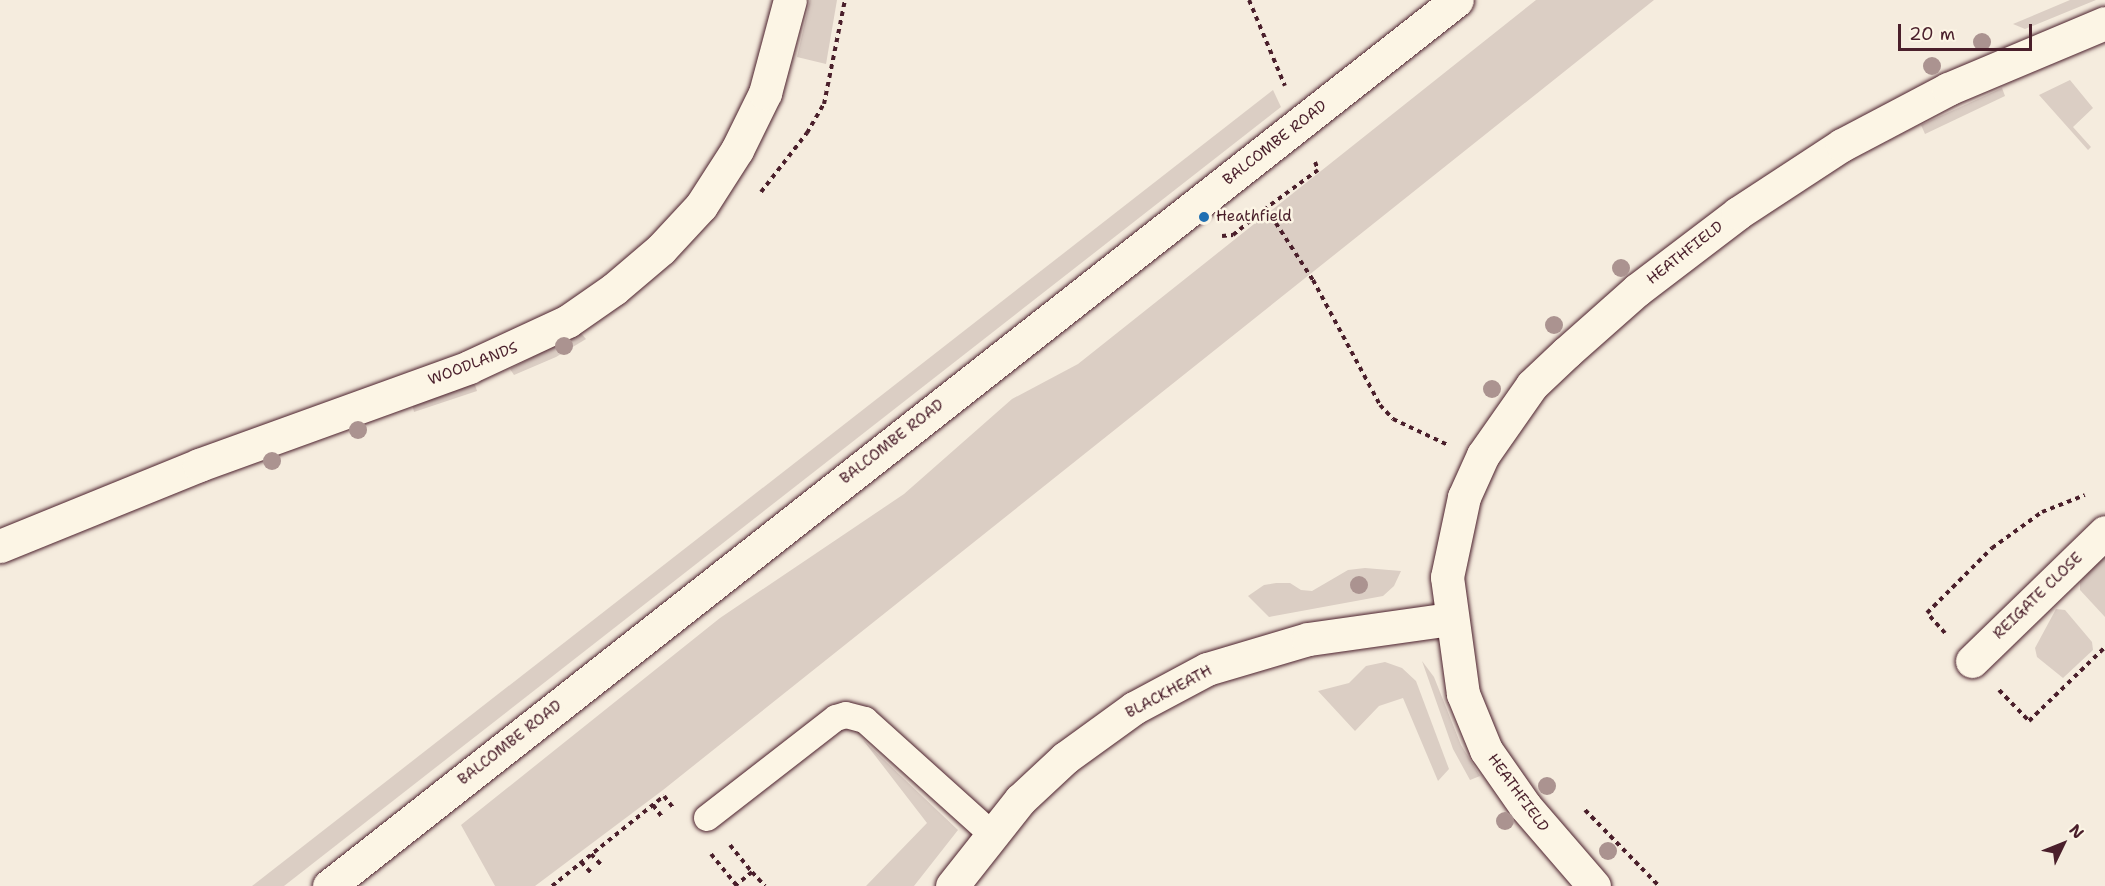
<!DOCTYPE html>
<html>
<head>
<meta charset="utf-8">
<style>
	body { margin:0 }
	#map { position:relative; width:2105px; height:886px; overflow:hidden; background:#f5ecde; font-family:"Shantell Sans",sans-serif }
	div>[style] { position:absolute }
	[style*='--x'] { left:calc(var(--x)*1px); top:calc(var(--y)*1px); width:calc(var(--w)*1px); rotate:calc(var(--a)*1deg) }
	.green>* { inset:0; background:#dbcec4 }
	.path>* { height:4px; margin-top:-2px; transform-origin:0; background:repeating-linear-gradient(90deg,#4a1f2b 0 4.5px,transparent 0 9px) }
	.roads { filter:drop-shadow(0 0 2px #4a1f2b) drop-shadow(0 0 2px #4a1f2b) }
	.lane>* { height:26px; margin:-13px; padding:0 13px; transform-origin:13px; border-radius:13px; background:#fcf5e5 }
	.street>* { height:33px; margin:-16.5px; padding:0 16.5px; transform-origin:16.5px; border-radius:16.5px; background:#fcf5e5 }
	.secondary>* { height:33px; margin:-16.5px; padding:0 16.5px; transform-origin:16.5px; border-radius:16.5px; background:#fcf5e5 }
	.trees>* { width:18px; height:18px; margin:-9px; border-radius:50%; background:#ab9390 }
	.dots>* { width:16px; height:16px; translate:-50% -50%; box-sizing:border-box; border:3px solid #fcf5e5; border-radius:50% }
	span { translate:-50% -50%; white-space:nowrap; text-align:center; line-height:1.15; -webkit-text-stroke:5px #fcf5e5; paint-order:stroke }
	.street-label { font-size:15px; color:#4a1f2b }
	.poi-label { font-size:15px; color:#4a1f2b }
	.left { translate:0 -50%; text-align:left }
	.north { position:absolute; left:2033px; top:814px; width:60px; height:60px; -webkit-text-stroke:4px #fcf5e5; paint-order:stroke; rotate:47deg; font-size:16px; font-weight:700; line-height:24px; text-align:center; color:#4a1f2b }
	.north::after { content:''; display:block; margin:auto; width:21px; height:27px; background:#4a1f2b; clip-path:polygon(50% 0,100% 100%,50% 72%,0 100%) }
	.scale { position:absolute; left:1898px; top:24px; width:134px; height:27px; box-sizing:border-box; border:3px solid #4a1f2b; border-top:0; padding-left:8px; font-size:18px; line-height:21px; white-space:nowrap; color:#4a1f2b; -webkit-text-stroke:4px #fcf5e5; paint-order:stroke }
</style>
</head>
<body>
<div id="map">
	<div class="green">
		<i style="clip-path:polygon(810px 0,837px 0,826px 64px,797px 57px)"></i>
		<i style="clip-path:polygon(1536px 0,1654px 0,663px 790px,535px 886px,495px 886px,461px 825px,720px 618px,904px 494px,1012px 399px,1078px 364px)"></i>
		<i style="clip-path:polygon(2070px 0,2096px 0,2025px 29px,2013px 24px)"></i>
		<i style="clip-path:polygon(2070px 80px,2093px 108px,2073px 127px,2091px 147px,2088px 150px,2039px 95px)"></i>
		<i style="clip-path:polygon(2002px 88px,2005px 96px,1925px 134px,1921px 125px)"></i>
		<i style="clip-path:polygon(1273px 90px,1281px 107px,284px 886px,252px 886px)"></i>
		<i style="clip-path:polygon(580px 332px,586px 339px,556px 357px,514px 375px,510px 369px)"></i>
		<i style="clip-path:polygon(474px 382px,477px 391px,414px 412px,412px 403px)"></i>
		<i style="clip-path:polygon(2105px 555px,2105px 617px,2080px 590px,2080px 582px)"></i>
		<i style="clip-path:polygon(1365px 568px,1401px 571px,1394px 586px,1383px 596px,1269px 617px,1248px 596px,1264px 585px,1276px 583px,1290px 583px,1301px 590px,1312px 591px,1348px 570px)"></i>
		<i style="clip-path:polygon(2056px 609px,2065px 610px,2092px 642px,2093px 650px,2063px 678px,2037px 657px,2035px 648px)"></i>
		<i style="clip-path:polygon(1422px 661px,1434px 677px,1461px 745px,1480px 776px,1470px 780px,1453px 749px)"></i>
		<i style="clip-path:polygon(1385px 662px,1402px 668px,1416px 681px,1449px 769px,1438px 781px,1403px 698px,1379px 706px,1355px 731px,1318px 691px,1349px 683px,1366px 666px)"></i>
		<i style="clip-path:polygon(863px 740px,958px 830px,914px 886px,866px 886px,927px 823px)"></i>
	</div>
	<div class="path">
		<i style="--x:1249;--y:0;--w:93;--a:67.3"></i>
		<i style="--x:1315;--y:162;--w:9;--a:69"></i>
		<i style="--x:1318;--y:170;--w:64;--a:143.8"></i>
		<i style="--x:1266;--y:208;--w:86;--a:56.9"></i>
		<i style="--x:1313;--y:280;--w:142;--a:61.8"></i>
		<i style="--x:1380;--y:405;--w:19;--a:47"></i>
		<i style="--x:1393;--y:419;--w:59;--a:25.3"></i>
		<i style="--x:761;--y:192;--w:75;--a:-52.1"></i>
		<i style="--x:807;--y:133;--w:34;--a:-60"></i>
		<i style="--x:824;--y:104;--w:106;--a:-78.6"></i>
		<i style="--x:1222;--y:236;--w:11;--a:-5"></i>
		<i style="--x:1233;--y:235;--w:43;--a:-39.3"></i>
		<i style="--x:1945;--y:633;--w:27;--a:-132"></i>
		<i style="--x:1927;--y:613;--w:92;--a:-45"></i>
		<i style="--x:1992;--y:548;--w:62;--a:-35.8"></i>
		<i style="--x:2042;--y:512;--w:46;--a:-21.6"></i>
		<i style="--x:1999;--y:690;--w:43;--a:45.9"></i>
		<i style="--x:2029;--y:721;--w:106;--a:-44.2"></i>
		<i style="--x:653;--y:805;--w:15;--a:53"></i>
		<i style="--x:1585;--y:810;--w:106;--a:45.8"></i>
		<i style="--x:730;--y:845;--w:35;--a:51"></i>
		<i style="--x:752;--y:872;--w:21;--a:141"></i>
		<i style="--x:591;--y:854;--w:16;--a:47"></i>
		<i style="--x:711;--y:854;--w:41;--a:50.9"></i>
		<i style="--x:581;--y:862;--w:16;--a:47"></i>
		<i style="--x:752;--y:872;--w:19;--a:47"></i>
		<i style="--x:552;--y:886;--w:144;--a:-38.8"></i>
		<i style="--x:664;--y:796;--w:16;--a:52"></i>
	</div>
	<div class="roads">
		<div class="lane">
			<i style="--x:707;--y:818;--w:163;--a:-37.8"></i>
			<i style="--x:836;--y:718;--w:10;--a:-17"></i>
			<i style="--x:846;--y:715;--w:20;--a:15"></i>
			<i style="--x:865;--y:720;--w:173;--a:42"></i>
		</div>
		<div class="street">
			<i style="--x:0;--y:546;--w:215;--a:-22.1"></i>
			<i style="--x:199;--y:465;--w:287;--a:-19.9"></i>
			<i style="--x:469;--y:367;--w:109;--a:-24.9"></i>
			<i style="--x:568;--y:321;--w:56;--a:-34.8"></i>
			<i style="--x:614;--y:289;--w:62;--a:-40.4"></i>
			<i style="--x:661;--y:249;--w:59;--a:-47.1"></i>
			<i style="--x:701;--y:206;--w:67;--a:-57.3"></i>
			<i style="--x:737;--y:150;--w:64;--a:-63.8"></i>
			<i style="--x:765;--y:93;--w:96;--a:-75"></i>
			<i style="--x:1972;--y:661;--w:185;--a:-44.1"></i>
			<i style="--x:952;--y:886;--w:110;--a:-51.7"></i>
			<i style="--x:1020;--y:800;--w:62;--a:-43"></i>
			<i style="--x:1065;--y:758;--w:85;--a:-35.9"></i>
			<i style="--x:1134;--y:708;--w:83;--a:-28.1"></i>
			<i style="--x:1207;--y:669;--w:105;--a:-16.5"></i>
			<i style="--x:1308;--y:639;--w:144;--a:-8"></i>
			<i style="--x:1594;--y:886;--w:106;--a:-130.8"></i>
			<i style="--x:1525;--y:806;--w:68;--a:-124.9"></i>
			<i style="--x:1486;--y:750;--w:61;--a:-112.3"></i>
			<i style="--x:1463;--y:694;--w:118;--a:-97.8"></i>
			<i style="--x:1447;--y:577;--w:82;--a:-78"></i>
			<i style="--x:1464;--y:497;--w:46;--a:-65.7"></i>
			<i style="--x:1483;--y:455;--w:85;--a:-55"></i>
			<i style="--x:1532;--y:385;--w:48;--a:-43.3"></i>
			<i style="--x:1567;--y:352;--w:94;--a:-41.5"></i>
			<i style="--x:1637;--y:290;--w:127;--a:-37.3"></i>
			<i style="--x:1738;--y:213;--w:124;--a:-33.2"></i>
			<i style="--x:1842;--y:145;--w:120;--a:-27.8"></i>
			<i style="--x:1948;--y:89;--w:170;--a:-22.8"></i>
		</div>
		<div class="secondary">
			<i style="--x:329;--y:886;--w:1434;--a:-38.15"></i>
		</div>
	</div>
	<div class="trees">
		<i style="left:1982px;top:42px"></i>
		<i style="left:1932px;top:66px"></i>
		<i style="left:1621px;top:268px"></i>
		<i style="left:1554px;top:325px"></i>
		<i style="left:564px;top:346px"></i>
		<i style="left:1492px;top:389px"></i>
		<i style="left:358px;top:430px"></i>
		<i style="left:272px;top:461px"></i>
		<i style="left:1359px;top:585px"></i>
		<i style="left:1547px;top:786px"></i>
		<i style="left:1505px;top:821px"></i>
		<i style="left:1608px;top:851px"></i>
	</div>
	<div class="dots">
		<i style="left:1204px;top:217px;background:#1f6fb2"></i>
	</div>
	<div class="street-label">
		<span style="left:1275px;top:143px;rotate:-38deg">BALCOMBE ROAD</span>
		<span style="left:1685px;top:253px;rotate:-38deg">HEATHFIELD</span>
		<span style="left:473px;top:364px;rotate:-21deg">WOODLANDS</span>
		<span style="left:892px;top:442px;rotate:-38deg">BALCOMBE ROAD</span>
		<span style="left:2038px;top:596px;rotate:-44deg">REIGATE CLOSE</span>
		<span style="left:1169px;top:692px;rotate:-28deg">BLACKHEATH</span>
		<span style="left:510px;top:743px;rotate:-38deg">BALCOMBE ROAD</span>
		<span style="left:1518px;top:793px;rotate:54deg">HEATHFIELD</span>
	</div>
	<div class="poi-label">
		<span class="left" style="left:1216px;top:217px">Heathfield</span>
	</div>
	<div class="north">N</div>
	<div class="scale">20 m</div>
</div>
</body>
</html>
